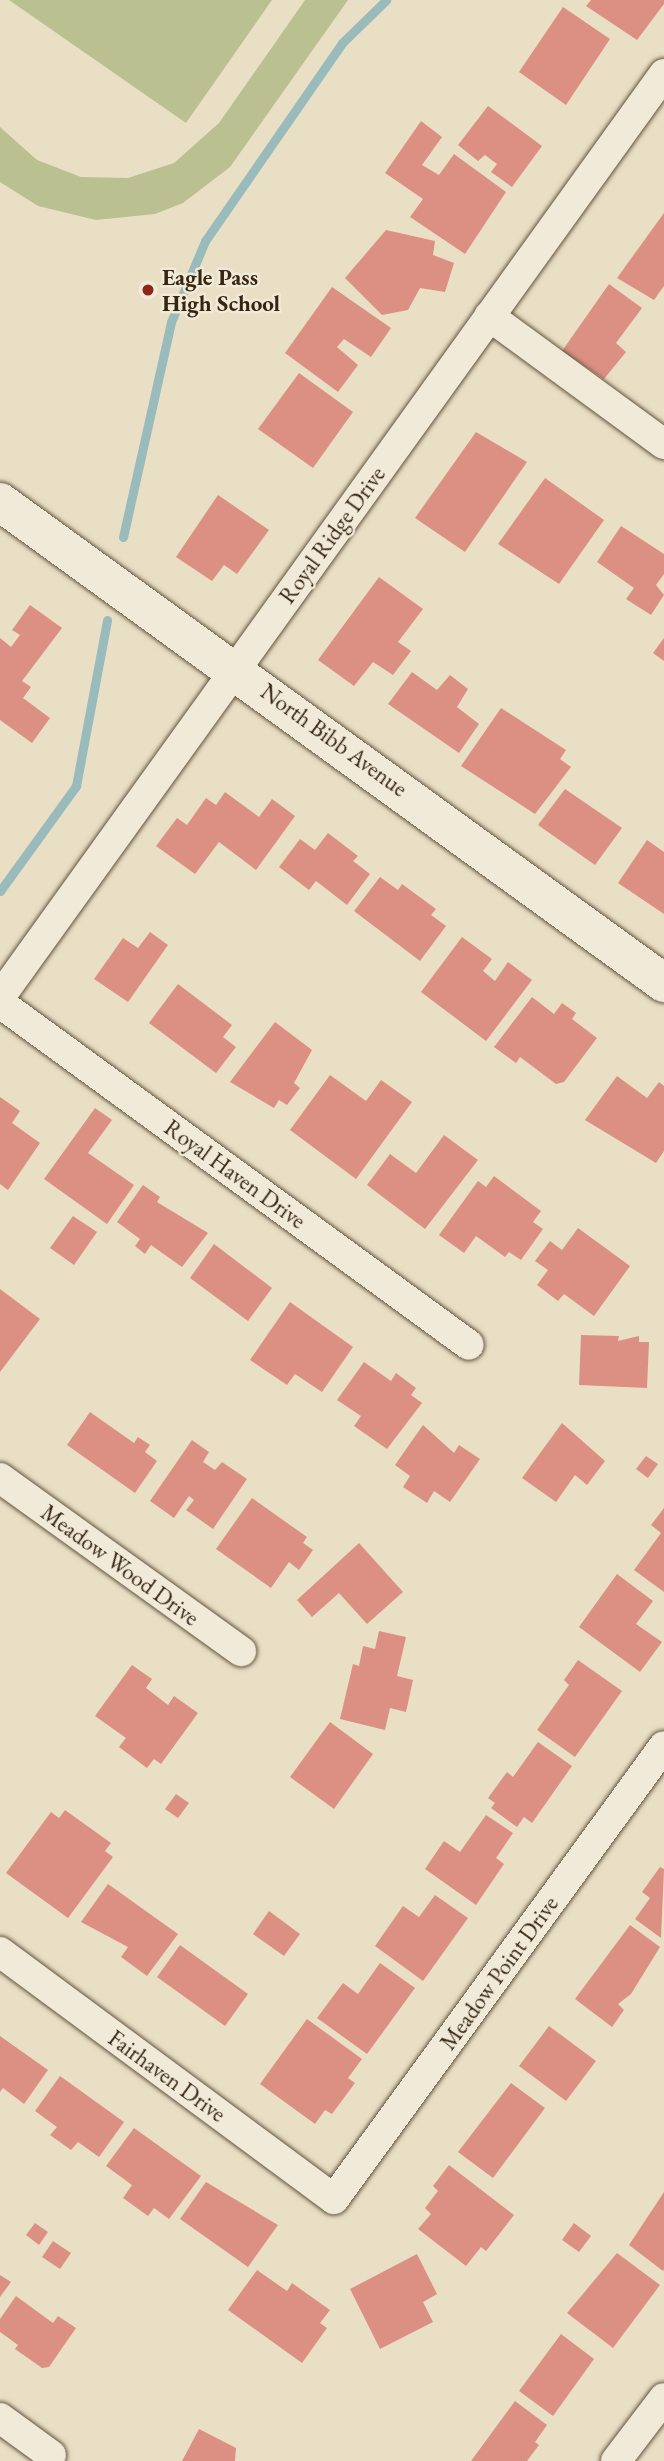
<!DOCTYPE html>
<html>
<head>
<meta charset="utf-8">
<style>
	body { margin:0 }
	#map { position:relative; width:664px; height:2461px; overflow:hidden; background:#e9dfc5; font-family:"EB Garamond",serif }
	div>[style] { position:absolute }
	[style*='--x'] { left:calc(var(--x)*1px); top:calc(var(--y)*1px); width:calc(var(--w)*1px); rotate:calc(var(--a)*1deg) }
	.green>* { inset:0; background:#bbc091 }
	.stream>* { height:9px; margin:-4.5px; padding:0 4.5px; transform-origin:4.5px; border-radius:4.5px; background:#9bb }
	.building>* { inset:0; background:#dc9084 }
	.roads { filter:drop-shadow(0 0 2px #63543e) drop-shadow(0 0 2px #63543e) }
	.minor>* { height:30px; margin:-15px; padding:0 15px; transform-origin:15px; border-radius:15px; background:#f1ead9 }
	.secondary>* { height:38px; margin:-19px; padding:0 19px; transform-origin:19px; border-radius:19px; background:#f1ead9 }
	.dots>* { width:19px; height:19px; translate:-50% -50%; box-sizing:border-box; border:4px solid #f1ead9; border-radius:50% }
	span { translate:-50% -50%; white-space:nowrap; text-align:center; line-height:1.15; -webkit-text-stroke:5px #f1ead9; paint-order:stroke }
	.poi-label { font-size:23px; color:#362611; font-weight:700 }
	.left { translate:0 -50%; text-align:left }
	.street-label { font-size:23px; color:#362611 }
</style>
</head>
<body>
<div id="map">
	<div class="green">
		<i style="clip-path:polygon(9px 0,272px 0,186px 123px)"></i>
		<i style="clip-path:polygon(305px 0,348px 0,230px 167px,183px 203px,155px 214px,96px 220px,38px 206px,0 182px,0 127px,37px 160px,81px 177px,128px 178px,174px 163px,219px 123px)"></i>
	</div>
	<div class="stream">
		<i style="--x:123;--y:537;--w:220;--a:-77.4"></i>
		<i style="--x:171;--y:322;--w:88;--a:-67.2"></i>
		<i style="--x:205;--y:241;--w:241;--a:-55.3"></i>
		<i style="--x:342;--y:43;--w:62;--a:-44.3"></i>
		<i style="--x:0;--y:891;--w:130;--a:-54.1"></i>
		<i style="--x:76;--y:786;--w:169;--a:-79.4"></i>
	</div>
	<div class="building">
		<i style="clip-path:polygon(591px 0,664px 0,664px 4px,637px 40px,586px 6px)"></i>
		<i style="clip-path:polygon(563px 7px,610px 39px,566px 105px,519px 72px)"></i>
		<i style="clip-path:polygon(488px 106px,542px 146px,512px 187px,491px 172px,497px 164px,485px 155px,478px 161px,458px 145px)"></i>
		<i style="clip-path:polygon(421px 121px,442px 137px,422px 165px,439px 175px,454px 154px,506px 192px,465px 254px,410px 217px,423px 199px,385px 173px)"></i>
		<i style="clip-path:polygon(664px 213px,664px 286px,654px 300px,617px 278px)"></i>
		<i style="clip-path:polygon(386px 230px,435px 241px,433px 255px,454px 263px,445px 292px,420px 288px,408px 310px,382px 315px,345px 278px)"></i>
		<i style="clip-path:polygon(609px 284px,642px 308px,616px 343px,626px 352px,604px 379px,562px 351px)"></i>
		<i style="clip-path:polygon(332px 287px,391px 328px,371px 357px,344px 339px,337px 347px,358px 365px,338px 392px,285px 353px)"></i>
		<i style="clip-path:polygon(299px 373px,353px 412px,313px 468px,258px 429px)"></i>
		<i style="clip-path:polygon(476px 432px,527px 462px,465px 552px,415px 518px)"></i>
		<i style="clip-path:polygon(545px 478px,604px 520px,559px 584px,498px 544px)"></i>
		<i style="clip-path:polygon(218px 495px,269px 530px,237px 574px,224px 565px,212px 581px,176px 557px)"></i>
		<i style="clip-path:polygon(621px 526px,664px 554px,664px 574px,656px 585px,664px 595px,651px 615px,626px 599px,634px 588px,597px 562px)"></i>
		<i style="clip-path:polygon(379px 577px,423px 609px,398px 642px,411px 651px,393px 675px,373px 662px,354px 686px,318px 660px)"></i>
		<i style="clip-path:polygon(30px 605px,62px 628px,22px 681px,31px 687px,23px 698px,50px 718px,32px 743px,0 720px,0 638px,11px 647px,20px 635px,12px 630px)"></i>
		<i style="clip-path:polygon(664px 638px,664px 661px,653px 653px)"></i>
		<i style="clip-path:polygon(412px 672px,437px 690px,450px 675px,468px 689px,457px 707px,479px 724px,459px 753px,388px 704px)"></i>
		<i style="clip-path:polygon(501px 708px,566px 750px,560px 759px,571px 767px,535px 814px,461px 766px)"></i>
		<i style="clip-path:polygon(565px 789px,622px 828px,595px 865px,538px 825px)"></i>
		<i style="clip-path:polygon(225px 792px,259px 817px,272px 799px,295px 816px,256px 870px,219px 842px,195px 874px,156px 846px,177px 818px,187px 825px,206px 798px,216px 805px)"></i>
		<i style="clip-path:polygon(328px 833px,358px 856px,353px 861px,370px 874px,347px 905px,316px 881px,309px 890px,279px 867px,300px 839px,315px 850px)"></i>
		<i style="clip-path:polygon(647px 840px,664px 852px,664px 914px,618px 883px)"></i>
		<i style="clip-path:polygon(380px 877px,398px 890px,402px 884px,436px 909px,431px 915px,446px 926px,420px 961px,354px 911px)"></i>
		<i style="clip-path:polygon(150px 932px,168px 945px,128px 1002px,94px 979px,123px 938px,138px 948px)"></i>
		<i style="clip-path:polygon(462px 937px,492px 959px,483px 971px,495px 981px,508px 962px,532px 980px,486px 1041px,421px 992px)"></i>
		<i style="clip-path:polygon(178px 984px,232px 1025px,223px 1037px,236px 1047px,216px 1073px,149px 1023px)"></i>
		<i style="clip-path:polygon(532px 997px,554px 1014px,562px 1003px,576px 1013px,572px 1019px,597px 1038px,564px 1082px,556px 1084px,520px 1057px,516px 1063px,494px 1047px)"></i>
		<i style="clip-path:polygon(275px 1022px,312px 1050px,294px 1083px,300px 1088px,287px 1105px,279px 1100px,274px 1108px,230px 1082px)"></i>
		<i style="clip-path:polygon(330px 1075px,366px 1101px,381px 1080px,412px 1102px,356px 1179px,290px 1130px)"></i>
		<i style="clip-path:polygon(617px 1076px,647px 1098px,659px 1082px,664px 1086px,664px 1151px,656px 1163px,585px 1120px)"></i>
		<i style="clip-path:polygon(0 1097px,20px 1111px,12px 1123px,40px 1143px,8px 1190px,0 1184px)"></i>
		<i style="clip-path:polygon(95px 1108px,112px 1120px,88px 1153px,134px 1185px,107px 1224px,44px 1179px)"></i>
		<i style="clip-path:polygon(444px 1135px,478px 1160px,425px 1229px,367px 1185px,390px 1154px,416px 1173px)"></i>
		<i style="clip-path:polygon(494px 1176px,541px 1211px,533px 1222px,543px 1229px,521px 1260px,509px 1252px,505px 1257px,476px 1236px,464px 1253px,439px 1235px,478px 1181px,486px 1187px)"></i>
		<i style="clip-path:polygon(143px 1185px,160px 1197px,157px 1202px,208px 1233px,182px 1267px,151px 1245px,145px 1254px,135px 1246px,140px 1239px,117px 1222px)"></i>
		<i style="clip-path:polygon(73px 1216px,97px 1232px,74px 1265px,50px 1248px)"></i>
		<i style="clip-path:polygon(578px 1228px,630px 1266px,594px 1316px,564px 1294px,558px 1301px,537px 1285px,548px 1270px,535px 1261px,550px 1241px,562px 1250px)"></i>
		<i style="clip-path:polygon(214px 1244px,272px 1288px,248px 1321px,190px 1278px)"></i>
		<i style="clip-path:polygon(0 1289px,40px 1319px,0 1372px)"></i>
		<i style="clip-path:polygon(290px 1302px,353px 1347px,322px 1392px,295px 1374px,287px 1385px,250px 1360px)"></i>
		<i style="clip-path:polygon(581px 1335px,619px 1336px,618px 1341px,639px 1336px,639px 1342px,649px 1342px,647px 1388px,579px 1385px)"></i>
		<i style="clip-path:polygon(364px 1362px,391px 1381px,396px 1373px,416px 1388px,411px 1395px,422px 1403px,387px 1449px,354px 1426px,361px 1416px,337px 1400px)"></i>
		<i style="clip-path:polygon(90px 1412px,134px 1443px,138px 1437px,150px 1445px,145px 1452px,157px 1461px,135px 1493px,67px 1445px)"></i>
		<i style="clip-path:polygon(562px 1423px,605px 1461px,587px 1485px,575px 1475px,556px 1502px,522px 1478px)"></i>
		<i style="clip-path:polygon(423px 1425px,454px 1453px,459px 1445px,480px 1459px,450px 1502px,434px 1491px,427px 1503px,403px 1487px,410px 1476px,395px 1465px)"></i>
		<i style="clip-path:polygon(192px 1440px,209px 1452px,203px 1462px,215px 1470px,222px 1462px,247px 1479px,213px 1529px,186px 1510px,194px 1500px,189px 1496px,174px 1518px,150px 1501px)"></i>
		<i style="clip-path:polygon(646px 1456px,658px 1464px,648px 1478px,636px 1469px)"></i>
		<i style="clip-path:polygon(252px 1498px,307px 1537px,303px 1543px,313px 1550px,299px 1570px,289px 1562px,271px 1588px,216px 1549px)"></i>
		<i style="clip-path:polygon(664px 1508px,664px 1592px,634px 1570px,661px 1533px,651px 1525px)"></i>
		<i style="clip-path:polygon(359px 1543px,403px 1592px,367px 1624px,339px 1593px,312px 1617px,297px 1600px)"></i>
		<i style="clip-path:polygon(617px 1574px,653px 1601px,636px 1624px,662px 1642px,640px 1672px,579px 1627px)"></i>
		<i style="clip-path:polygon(379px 1631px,406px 1637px,397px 1676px,413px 1680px,406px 1712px,390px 1708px,385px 1730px,340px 1719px,353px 1664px,359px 1666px,363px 1646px,375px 1649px)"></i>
		<i style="clip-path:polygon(578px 1660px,622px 1691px,575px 1757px,537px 1730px,569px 1685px,564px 1680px)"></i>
		<i style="clip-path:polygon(132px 1665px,152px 1679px,146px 1688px,168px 1705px,174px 1696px,198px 1713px,161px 1764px,154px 1759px,147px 1768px,119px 1747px,126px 1738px,95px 1716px)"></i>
		<i style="clip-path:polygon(330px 1722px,373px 1754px,334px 1809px,290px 1777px)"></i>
		<i style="clip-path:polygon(538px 1742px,572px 1766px,532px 1823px,524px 1817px,517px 1827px,491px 1808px,495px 1803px,488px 1798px,507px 1772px,513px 1777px)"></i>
		<i style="clip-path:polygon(176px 1794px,189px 1803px,178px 1818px,165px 1809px)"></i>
		<i style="clip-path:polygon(65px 1810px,111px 1843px,105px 1851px,113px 1857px,68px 1918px,6px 1873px,51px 1812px,59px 1818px)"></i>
		<i style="clip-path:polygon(486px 1815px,513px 1833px,496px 1858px,504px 1864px,476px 1905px,425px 1869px,444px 1841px,460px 1852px)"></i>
		<i style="clip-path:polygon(660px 1867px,664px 1869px,661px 1938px,635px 1919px,650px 1898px,642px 1892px)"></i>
		<i style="clip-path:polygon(108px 1884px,178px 1934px,147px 1976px,121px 1957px,128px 1947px,81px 1922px)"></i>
		<i style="clip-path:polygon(435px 1895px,468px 1918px,423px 1981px,375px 1946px,403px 1906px,419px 1917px)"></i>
		<i style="clip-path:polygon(269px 1911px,300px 1934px,284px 1956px,253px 1934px)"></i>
		<i style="clip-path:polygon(630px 1925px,660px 1947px,631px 1994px,618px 2004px,624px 2010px,612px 2027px,575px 1999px)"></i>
		<i style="clip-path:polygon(180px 1945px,248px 1994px,225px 2026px,157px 1977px)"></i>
		<i style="clip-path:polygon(380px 1963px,415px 1988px,367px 2054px,317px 2018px,343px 1983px,358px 1994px)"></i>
		<i style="clip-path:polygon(307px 2019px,362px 2059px,348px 2078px,355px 2083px,332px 2114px,325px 2110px,315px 2124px,260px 2084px)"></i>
		<i style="clip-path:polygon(549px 2026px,596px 2061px,566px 2101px,519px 2066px)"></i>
		<i style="clip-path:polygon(0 2036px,48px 2070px,24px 2104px,3px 2088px,0 2092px)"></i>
		<i style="clip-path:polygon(60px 2076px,124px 2122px,99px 2157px,78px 2142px,71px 2150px,50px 2135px,57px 2127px,35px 2111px)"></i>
		<i style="clip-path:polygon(511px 2083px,545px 2108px,493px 2178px,458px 2152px)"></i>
		<i style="clip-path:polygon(134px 2128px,201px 2176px,169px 2219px,154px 2208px,148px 2216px,123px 2198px,132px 2185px,106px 2166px)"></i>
		<i style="clip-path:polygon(449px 2165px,514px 2215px,486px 2251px,481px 2247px,466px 2266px,418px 2229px,431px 2214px,425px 2208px,438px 2191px,433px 2186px)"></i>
		<i style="clip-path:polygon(206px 2182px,278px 2225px,248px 2267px,180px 2219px)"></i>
		<i style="clip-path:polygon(664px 2192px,664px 2269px,663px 2271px,629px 2245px)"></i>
		<i style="clip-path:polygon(35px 2223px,48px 2232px,39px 2245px,26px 2235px)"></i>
		<i style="clip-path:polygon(574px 2223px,591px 2236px,579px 2252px,562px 2240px)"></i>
		<i style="clip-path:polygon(53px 2241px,71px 2253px,60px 2269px,42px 2257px)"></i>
		<i style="clip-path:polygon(617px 2253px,660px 2285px,613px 2348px,567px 2313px)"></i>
		<i style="clip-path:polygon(417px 2254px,437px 2294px,423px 2302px,433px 2322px,380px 2349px,350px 2289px)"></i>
		<i style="clip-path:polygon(257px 2270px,287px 2291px,292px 2283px,330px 2310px,320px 2323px,327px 2328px,302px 2363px,228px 2310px)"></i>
		<i style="clip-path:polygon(0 2275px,11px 2282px,0 2297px)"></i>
		<i style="clip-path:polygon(16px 2296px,53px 2323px,58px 2316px,76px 2328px,49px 2367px,42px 2368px,15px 2349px,18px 2345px,0 2332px,0 2319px)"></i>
		<i style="clip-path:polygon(561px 2334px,594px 2359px,553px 2416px,519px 2391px)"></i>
		<i style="clip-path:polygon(515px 2401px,547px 2425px,535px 2442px,539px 2445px,527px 2461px,471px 2461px)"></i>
		<i style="clip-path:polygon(199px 2429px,236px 2448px,235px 2461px,182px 2461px)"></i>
	</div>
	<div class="roads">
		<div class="minor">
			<i style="--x:489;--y:316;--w:217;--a:36.2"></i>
			<i style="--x:0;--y:997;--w:1137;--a:-54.27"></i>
			<i style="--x:0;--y:1003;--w:580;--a:36.1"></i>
			<i style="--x:0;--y:1478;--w:297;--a:35.7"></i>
			<i style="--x:0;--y:1952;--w:415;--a:36.5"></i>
			<i style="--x:334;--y:2199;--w:560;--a:-53.93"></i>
			<i style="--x:0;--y:2418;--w:63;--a:36"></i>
			<i style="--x:616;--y:2461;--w:79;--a:-52.7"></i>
		</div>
		<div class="secondary">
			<i style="--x:0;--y:502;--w:820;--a:35.92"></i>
		</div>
	</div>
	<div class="dots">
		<i style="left:148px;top:290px;background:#8f2418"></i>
	</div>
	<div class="poi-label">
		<span class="left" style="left:162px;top:290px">Eagle Pass<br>High School</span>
	</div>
	<div class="street-label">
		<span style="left:332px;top:535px;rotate:-54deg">Royal Ridge Drive</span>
		<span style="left:334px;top:740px;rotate:36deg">North Bibb Avenue</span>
		<span style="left:235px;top:1174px;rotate:36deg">Royal Haven Drive</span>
		<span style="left:120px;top:1565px;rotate:36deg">Meadow Wood Drive</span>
		<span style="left:499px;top:1973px;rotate:-54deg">Meadow Point Drive</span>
		<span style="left:167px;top:2076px;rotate:36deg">Fairhaven Drive</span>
	</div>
</div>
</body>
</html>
